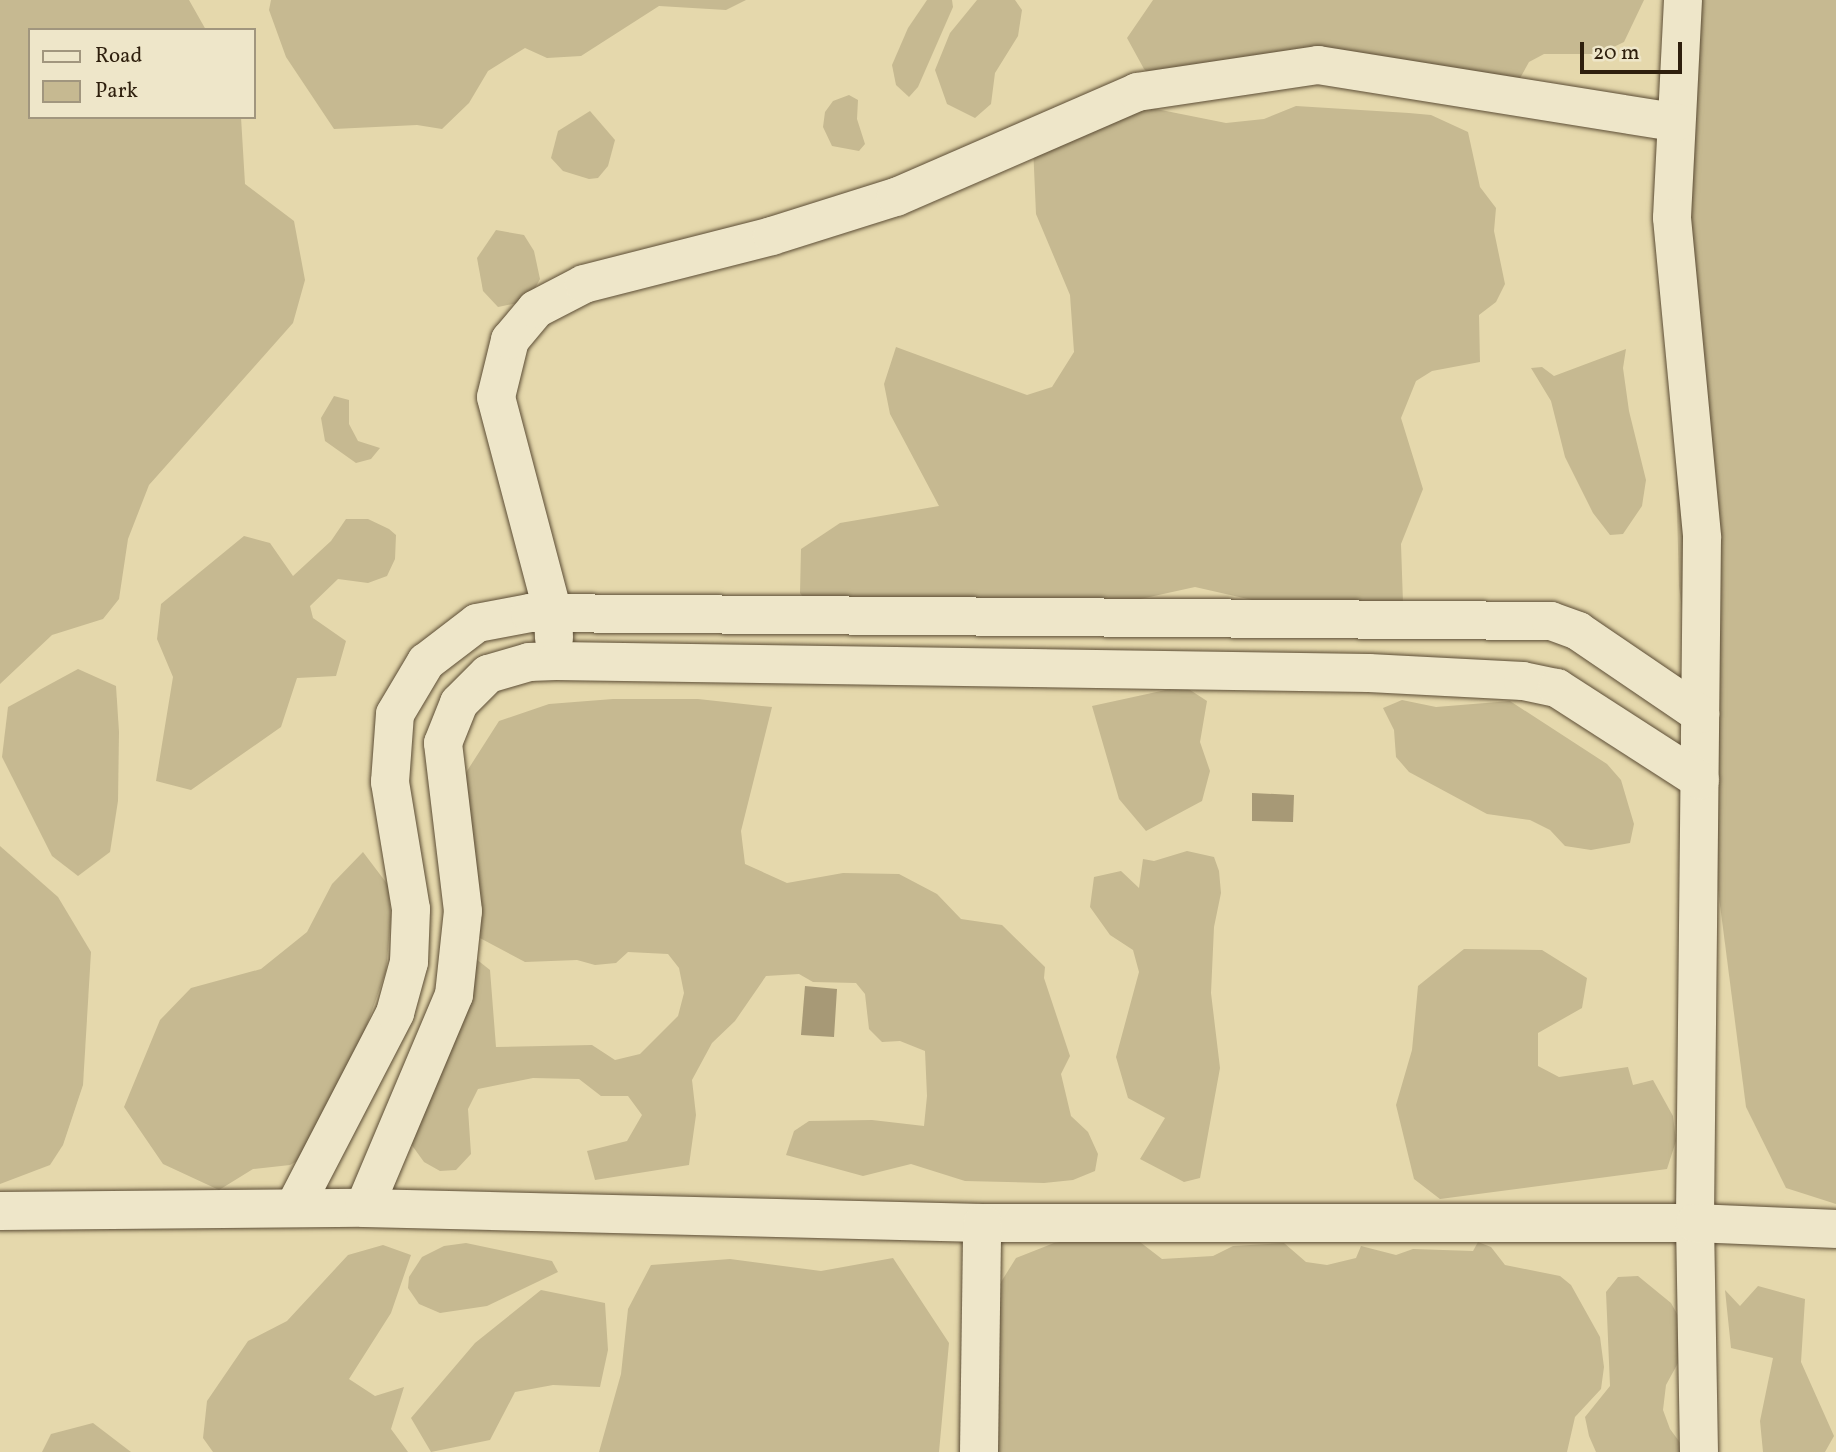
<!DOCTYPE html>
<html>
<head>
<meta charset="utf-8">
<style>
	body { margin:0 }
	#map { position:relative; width:1836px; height:1452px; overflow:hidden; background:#e5d8ac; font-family:Vollkorn,serif }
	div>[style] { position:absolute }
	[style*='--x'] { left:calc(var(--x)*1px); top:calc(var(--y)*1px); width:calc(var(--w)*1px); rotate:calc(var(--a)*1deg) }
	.green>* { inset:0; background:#c6b991 }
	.water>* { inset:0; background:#a79976 }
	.roads { filter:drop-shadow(0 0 2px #5c4d35) drop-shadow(0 0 2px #5c4d35) }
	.minor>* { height:38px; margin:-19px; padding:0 19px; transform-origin:19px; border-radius:19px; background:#eee6c9 }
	span { translate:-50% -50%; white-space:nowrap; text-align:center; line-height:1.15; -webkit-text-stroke:5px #eee6c9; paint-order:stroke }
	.legend { position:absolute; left:28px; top:28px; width:228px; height:91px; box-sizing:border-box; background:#eee6c9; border:2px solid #a1967e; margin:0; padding:9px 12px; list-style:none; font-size:21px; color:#2e1f0d }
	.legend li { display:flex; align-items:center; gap:14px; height:35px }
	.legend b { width:35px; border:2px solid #a1967e }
	.scale { position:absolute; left:1580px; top:42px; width:102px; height:32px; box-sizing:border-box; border:4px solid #2e1f0d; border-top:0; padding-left:9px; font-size:21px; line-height:24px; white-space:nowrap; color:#2e1f0d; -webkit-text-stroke:5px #eee6c9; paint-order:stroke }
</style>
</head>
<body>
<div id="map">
	<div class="green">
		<i style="clip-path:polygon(0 0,189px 0,206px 30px,30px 30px,30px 117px,241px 117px,245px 184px,294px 221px,305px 280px,293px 323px,149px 485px,128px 539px,119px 599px,103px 619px,52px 635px,0 684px)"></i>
		<i style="clip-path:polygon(271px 0,746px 0,726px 10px,659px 6px,581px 56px,547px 58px,525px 48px,488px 71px,469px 103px,442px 129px,417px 125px,334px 129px,286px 57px,269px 10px)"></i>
		<i style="clip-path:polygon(927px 0,952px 0,953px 7px,918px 87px,909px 97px,896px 85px,892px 65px,908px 28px)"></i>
		<i style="clip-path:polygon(977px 0,1015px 0,1022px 10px,1018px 36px,995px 73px,991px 104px,975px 118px,947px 104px,935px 70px,950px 33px)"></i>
		<i style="clip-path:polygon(1153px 0,1644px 0,1624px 42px,1599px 54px,1544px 54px,1529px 62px,1514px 89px,1369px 71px,1167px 92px,1144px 69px,1127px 38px)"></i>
		<i style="clip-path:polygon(1677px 0,1836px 0,1836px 1204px,1786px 1188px,1746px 1107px,1679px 586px,1667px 133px)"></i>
		<i style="clip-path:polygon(849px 95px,858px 100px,857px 119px,865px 144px,859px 151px,832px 146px,823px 127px,825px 112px,833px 101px)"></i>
		<i style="clip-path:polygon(1141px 106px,1226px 123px,1264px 119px,1296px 106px,1409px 113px,1431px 115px,1468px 132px,1480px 187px,1496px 208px,1494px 231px,1505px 284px,1496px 302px,1479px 315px,1480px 362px,1432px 371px,1416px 381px,1401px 418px,1423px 489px,1401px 544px,1403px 603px,1318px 615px,1195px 587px,1113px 605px,816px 613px,800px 593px,801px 549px,840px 523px,939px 506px,890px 414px,884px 384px,896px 347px,1027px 395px,1052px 387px,1074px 352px,1070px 295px,1036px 214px,1033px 146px)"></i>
		<i style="clip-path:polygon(590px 111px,615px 140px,608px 166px,598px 178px,589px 179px,563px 171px,551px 158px,558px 131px)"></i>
		<i style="clip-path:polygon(496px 230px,524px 235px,534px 251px,540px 279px,528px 301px,498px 307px,483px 291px,477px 258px)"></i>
		<i style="clip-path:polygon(1626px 349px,1623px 368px,1629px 411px,1646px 480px,1642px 506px,1623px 534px,1610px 535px,1593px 513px,1565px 457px,1551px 401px,1531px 368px,1542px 367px,1554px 376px)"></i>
		<i style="clip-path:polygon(334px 396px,349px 400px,349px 424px,358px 441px,380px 448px,371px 459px,356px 463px,325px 441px,321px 418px)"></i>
		<i style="clip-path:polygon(346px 519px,368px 519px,389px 529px,396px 535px,395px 559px,387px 576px,368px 583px,338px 579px,310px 606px,313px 618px,346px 641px,336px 676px,297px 678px,281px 727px,191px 790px,156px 781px,173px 677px,157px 639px,161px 604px,244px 536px,270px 543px,293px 576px,331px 541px)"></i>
		<i style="clip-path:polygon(78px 669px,116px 686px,119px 732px,118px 801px,110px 852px,78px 876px,52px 856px,2px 757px,8px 707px)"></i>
		<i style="clip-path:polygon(1184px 686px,1207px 701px,1200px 742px,1210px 771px,1202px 801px,1146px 831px,1119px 799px,1092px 706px)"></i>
		<i style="clip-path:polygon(613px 699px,698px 699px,772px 707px,741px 831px,745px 864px,787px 883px,843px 873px,899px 874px,937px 894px,961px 919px,1002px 925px,1045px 967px,1044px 978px,1070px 1056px,1061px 1074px,1071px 1116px,1088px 1132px,1098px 1154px,1095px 1171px,1073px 1180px,1044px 1183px,965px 1181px,911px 1164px,863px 1176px,786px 1155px,794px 1131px,809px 1121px,872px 1120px,924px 1126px,927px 1096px,925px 1051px,900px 1041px,882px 1042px,869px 1029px,865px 994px,856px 983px,813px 982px,799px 974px,766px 976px,735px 1021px,712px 1043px,692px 1080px,696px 1115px,689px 1165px,595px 1180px,587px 1151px,627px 1141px,642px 1115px,628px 1096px,601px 1096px,579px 1079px,533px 1078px,478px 1089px,468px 1109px,471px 1154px,456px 1170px,440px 1171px,424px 1162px,411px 1144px,471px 955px,490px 970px,496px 1047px,592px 1045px,615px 1060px,640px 1054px,678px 1016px,684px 993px,679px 968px,668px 954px,628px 952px,616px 963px,595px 965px,577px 960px,525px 962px,478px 937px,460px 782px,499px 721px,549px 704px)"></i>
		<i style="clip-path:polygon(1402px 700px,1436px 707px,1510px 701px,1607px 764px,1621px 780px,1634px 824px,1630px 843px,1591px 850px,1565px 846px,1550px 830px,1530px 820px,1487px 814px,1409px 772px,1396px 757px,1394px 730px,1383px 708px)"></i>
		<i style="clip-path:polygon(0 846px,58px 897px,91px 952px,83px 1085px,63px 1145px,50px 1165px,0 1184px)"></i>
		<i style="clip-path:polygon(1187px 851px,1214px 857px,1219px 871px,1221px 893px,1214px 927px,1211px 993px,1220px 1068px,1200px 1178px,1184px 1182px,1140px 1159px,1165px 1118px,1128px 1098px,1116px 1057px,1139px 972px,1133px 950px,1110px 935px,1090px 907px,1094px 877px,1121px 871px,1139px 888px,1143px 859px,1154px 861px)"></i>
		<i style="clip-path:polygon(363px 852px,388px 885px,391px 917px,386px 971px,324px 1146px,290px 1165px,253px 1169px,219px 1190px,163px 1164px,124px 1107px,160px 1020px,191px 988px,261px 969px,307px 932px,332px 884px)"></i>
		<i style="clip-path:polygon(1464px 949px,1542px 950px,1587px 978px,1582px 1008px,1538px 1033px,1538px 1066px,1559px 1077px,1628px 1067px,1633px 1085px,1653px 1080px,1673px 1116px,1676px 1141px,1667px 1169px,1440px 1199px,1414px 1179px,1396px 1105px,1412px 1050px,1418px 986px)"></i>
		<i style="clip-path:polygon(1127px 1232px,1162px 1259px,1213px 1256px,1233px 1246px,1284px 1243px,1306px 1262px,1327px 1265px,1356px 1258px,1361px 1246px,1396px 1255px,1413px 1249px,1473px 1251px,1478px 1242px,1491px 1247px,1505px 1265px,1560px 1276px,1571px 1285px,1600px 1337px,1604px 1367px,1601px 1389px,1575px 1417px,1567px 1452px,990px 1452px,996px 1290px,1016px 1258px,1054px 1243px)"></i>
		<i style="clip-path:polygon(466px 1243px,552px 1261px,558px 1272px,487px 1306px,440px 1313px,419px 1304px,408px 1288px,409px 1277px,422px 1257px,444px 1246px)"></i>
		<i style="clip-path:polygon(383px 1245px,411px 1255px,391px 1313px,349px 1379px,375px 1396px,404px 1387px,391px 1429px,408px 1452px,213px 1452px,203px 1438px,207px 1401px,248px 1341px,287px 1321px,348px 1255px)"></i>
		<i style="clip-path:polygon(893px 1258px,949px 1343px,939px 1452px,599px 1452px,621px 1374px,628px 1309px,651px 1265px,730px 1259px,821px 1271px)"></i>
		<i style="clip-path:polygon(1638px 1276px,1671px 1303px,1680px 1319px,1678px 1363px,1666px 1385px,1663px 1410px,1670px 1429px,1687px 1452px,1596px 1452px,1589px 1436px,1585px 1417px,1610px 1386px,1606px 1292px,1618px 1277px)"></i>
		<i style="clip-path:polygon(1758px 1286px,1805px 1299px,1801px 1362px,1834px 1436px,1825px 1452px,1763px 1452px,1760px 1421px,1773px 1358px,1731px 1348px,1725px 1290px,1740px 1306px)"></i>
		<i style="clip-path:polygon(541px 1290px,605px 1303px,608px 1350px,600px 1387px,553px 1385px,515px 1392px,490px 1440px,431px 1452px,411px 1418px,475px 1343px)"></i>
		<i style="clip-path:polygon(93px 1423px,131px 1452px,42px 1452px,51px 1434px)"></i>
	</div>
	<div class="water">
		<i style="clip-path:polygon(1252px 793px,1294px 795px,1293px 822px,1252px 821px)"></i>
		<i style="clip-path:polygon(805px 986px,837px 989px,834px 1037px,801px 1035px)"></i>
	</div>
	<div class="roads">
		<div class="minor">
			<i style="--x:1683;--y:0;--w:218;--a:92.9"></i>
			<i style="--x:1672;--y:218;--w:321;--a:84.6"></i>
			<i style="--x:1702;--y:538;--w:685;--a:90.59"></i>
			<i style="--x:1695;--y:1223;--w:229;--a:89"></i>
			<i style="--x:554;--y:638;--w:25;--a:-92"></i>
			<i style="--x:553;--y:613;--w:223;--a:-104.8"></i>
			<i style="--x:496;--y:397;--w:59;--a:-76.2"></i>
			<i style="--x:510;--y:340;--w:40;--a:-50"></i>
			<i style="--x:536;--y:309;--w:54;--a:-27.5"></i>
			<i style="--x:584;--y:284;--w:194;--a:-14.3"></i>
			<i style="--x:772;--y:236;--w:130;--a:-17.5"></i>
			<i style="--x:896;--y:197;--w:263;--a:-23.5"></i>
			<i style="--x:1137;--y:92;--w:183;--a:-8.5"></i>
			<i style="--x:1318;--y:65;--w:362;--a:9.1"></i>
			<i style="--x:294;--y:1208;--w:220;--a:-62.6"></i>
			<i style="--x:395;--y:1013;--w:53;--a:-74.6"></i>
			<i style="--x:409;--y:962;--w:53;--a:-87.8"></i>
			<i style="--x:411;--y:909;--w:129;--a:-99.4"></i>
			<i style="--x:390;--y:782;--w:68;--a:-85.8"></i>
			<i style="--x:395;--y:714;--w:61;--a:-59.2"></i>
			<i style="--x:426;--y:662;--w:64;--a:-37.4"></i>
			<i style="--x:477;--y:623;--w:54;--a:-10.7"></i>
			<i style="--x:530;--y:613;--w:1021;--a:0.45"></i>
			<i style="--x:1551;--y:621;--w:29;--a:20"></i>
			<i style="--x:1578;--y:631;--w:148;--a:34.2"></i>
			<i style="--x:364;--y:1208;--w:231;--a:-67.1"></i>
			<i style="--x:454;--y:995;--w:84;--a:-83.9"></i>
			<i style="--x:463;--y:911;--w:169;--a:-96.8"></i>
			<i style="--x:443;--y:743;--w:43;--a:-68.2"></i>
			<i style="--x:459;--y:703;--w:41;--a:-45"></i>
			<i style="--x:488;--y:674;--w:43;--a:-16.3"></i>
			<i style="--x:529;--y:662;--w:27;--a:-2"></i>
			<i style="--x:556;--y:661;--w:813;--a:0.85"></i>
			<i style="--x:1369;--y:673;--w:154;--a:3"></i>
			<i style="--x:1523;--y:681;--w:35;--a:12"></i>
			<i style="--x:1557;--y:688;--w:170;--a:32.8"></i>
			<i style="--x:0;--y:1211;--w:364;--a:-0.5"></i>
			<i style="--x:364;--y:1208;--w:618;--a:1.39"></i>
			<i style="--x:982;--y:1223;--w:713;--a:0"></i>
			<i style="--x:1695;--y:1223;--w:141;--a:2.4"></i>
			<i style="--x:979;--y:1452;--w:229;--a:-89.2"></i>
		</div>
	</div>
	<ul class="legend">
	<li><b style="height:9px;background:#eee6c9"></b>Road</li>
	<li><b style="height:19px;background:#c6b991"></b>Park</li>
	</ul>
	<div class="scale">20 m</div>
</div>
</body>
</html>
